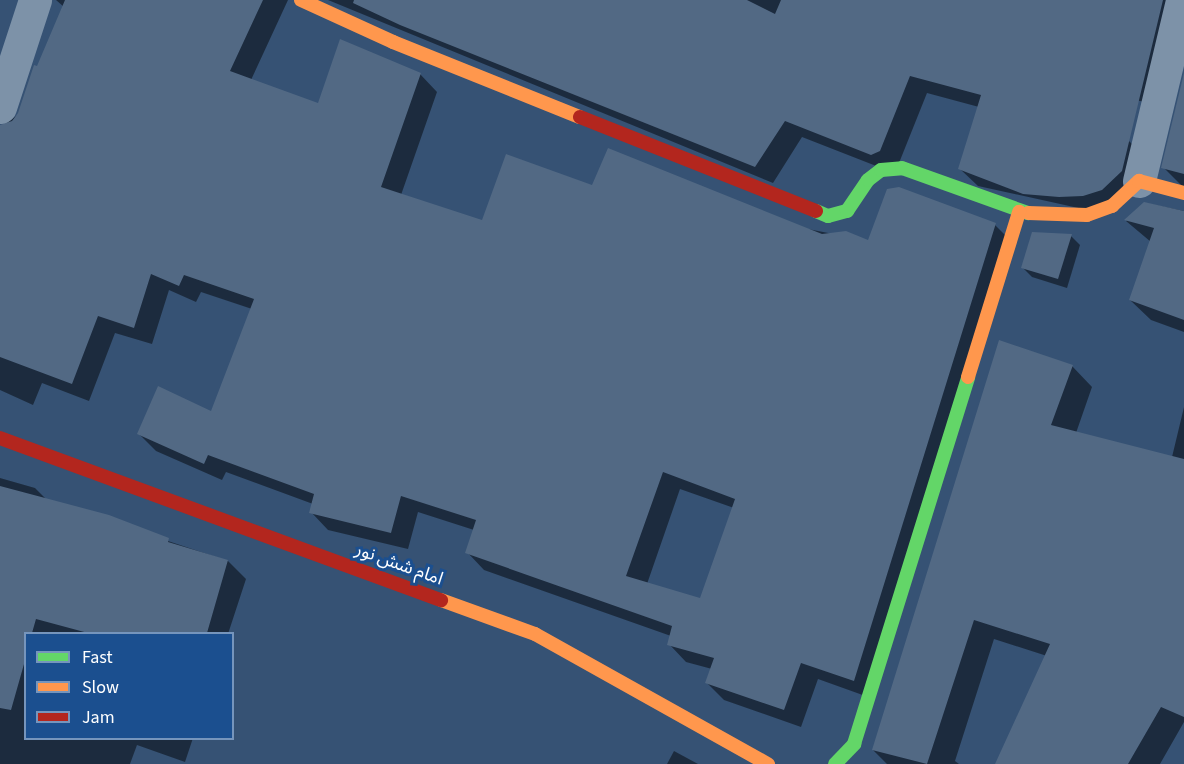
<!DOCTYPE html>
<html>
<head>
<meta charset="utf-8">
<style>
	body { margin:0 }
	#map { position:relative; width:1184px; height:764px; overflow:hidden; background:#365274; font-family:"Source Sans 3","Noto Sans Arabic",sans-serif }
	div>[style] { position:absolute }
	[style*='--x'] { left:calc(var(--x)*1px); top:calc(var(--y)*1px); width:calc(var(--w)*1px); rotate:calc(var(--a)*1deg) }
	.shadow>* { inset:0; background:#0007 }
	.building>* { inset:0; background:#526984 }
	.street>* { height:33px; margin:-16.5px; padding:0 16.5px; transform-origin:16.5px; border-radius:16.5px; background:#7d92a8 }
	.fast>* { height:14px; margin:-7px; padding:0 7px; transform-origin:7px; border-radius:7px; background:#63d668 }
	.slow>* { height:14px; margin:-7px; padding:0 7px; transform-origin:7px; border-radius:7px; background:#ff974d }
	.jam>* { height:14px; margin:-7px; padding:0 7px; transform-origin:7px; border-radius:7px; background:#b3261e }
	span { translate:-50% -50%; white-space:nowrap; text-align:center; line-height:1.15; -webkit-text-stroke:6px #1b4f8f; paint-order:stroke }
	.street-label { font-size:18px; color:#fff }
	.legend { position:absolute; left:24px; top:632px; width:210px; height:108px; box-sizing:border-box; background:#1b4f8f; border:2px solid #7695bc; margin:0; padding:8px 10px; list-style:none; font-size:18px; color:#fff }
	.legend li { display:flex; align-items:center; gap:12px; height:30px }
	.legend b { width:30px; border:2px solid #7695bc }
</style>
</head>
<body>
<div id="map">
	<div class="shadow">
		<i style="clip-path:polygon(evenodd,56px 0,288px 0,251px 80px,319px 105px,420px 74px,437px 92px,401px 195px,483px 222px,593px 187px,869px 241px,995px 225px,1012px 242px,871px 698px,818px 679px,801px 727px,724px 700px,707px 683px,712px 669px,686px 662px,669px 644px,671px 636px,484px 570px,467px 552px,474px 530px,418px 512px,408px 549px,328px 530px,311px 512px,313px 504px,226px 472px,222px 480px,156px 451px,138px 433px,212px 413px,252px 309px,201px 292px,196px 302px,169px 290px,152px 344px,115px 333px,89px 401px,42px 383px,33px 405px,0 390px,0 127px,19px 114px,64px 7px,56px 0,680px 489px,734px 508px,701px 599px,647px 584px,680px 489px)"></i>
		<i style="clip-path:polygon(328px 0,1184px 0,1159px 104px,1102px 95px,1129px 141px,1146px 158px,1101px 213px,978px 186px,960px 169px,979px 107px,927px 93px,897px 168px,889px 171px,802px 137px,773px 183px)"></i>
		<i style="clip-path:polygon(1184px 154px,1184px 188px,1163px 167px)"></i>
		<i style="clip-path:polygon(1145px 203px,1184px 211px,1184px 332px,1151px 320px,1130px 300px,1151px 242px,1126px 221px)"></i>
		<i style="clip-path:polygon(1071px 236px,1080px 245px,1067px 288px,1032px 277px,1023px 268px)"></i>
		<i style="clip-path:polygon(1072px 366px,1092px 387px,1076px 433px,1172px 457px,1184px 407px,1184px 722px,1160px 764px,996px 764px,1047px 656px,994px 639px,955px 761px,959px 764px,887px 764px,873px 750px)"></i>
		<i style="clip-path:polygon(0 478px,35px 488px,48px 501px,228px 561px,246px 579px,228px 634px,26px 634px,26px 738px,193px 738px,185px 762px,137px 745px,130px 764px,0 764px)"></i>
		<i style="clip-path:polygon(674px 751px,698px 764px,667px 764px)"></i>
	</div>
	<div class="building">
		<i style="clip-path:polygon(evenodd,65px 0,263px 0,230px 71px,318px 103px,340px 39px,421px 73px,381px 187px,482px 220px,506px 154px,592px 185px,608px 148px,822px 234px,846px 231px,868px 240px,887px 189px,899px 187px,996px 223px,854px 681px,801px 663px,784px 710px,705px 683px,714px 658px,667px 645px,672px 626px,465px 553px,476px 520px,401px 496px,391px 533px,309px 513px,314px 494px,208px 455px,204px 464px,137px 434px,158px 386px,211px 411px,254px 299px,184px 275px,179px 286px,151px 274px,134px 328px,98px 316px,72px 384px,0 357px,0 125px,12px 121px,18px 113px,34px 65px,37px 66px,65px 0,663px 472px,735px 499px,700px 598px,626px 576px,663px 472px)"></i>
		<i style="clip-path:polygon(354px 0,747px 0,775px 14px,781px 0,1163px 0,1122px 171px,1102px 190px,1083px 196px,1059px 197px,1023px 194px,958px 169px,981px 95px,910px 76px,880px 151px,871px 155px,785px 121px,755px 167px,400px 25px,353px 3px)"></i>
		<i style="clip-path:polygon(1184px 73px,1184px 174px,1161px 168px)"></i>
		<i style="clip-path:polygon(1144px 202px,1184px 211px,1184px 320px,1129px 300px,1154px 228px,1124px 220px)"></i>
		<i style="clip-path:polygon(1032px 232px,1072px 234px,1058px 279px,1021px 268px)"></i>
		<i style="clip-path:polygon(999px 340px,1073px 365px,1051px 425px,1184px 459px,1184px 717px,1161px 707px,1128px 764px,995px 764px,1050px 644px,974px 620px,927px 764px,872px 750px)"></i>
		<i style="clip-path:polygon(0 486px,109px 515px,169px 538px,168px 542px,228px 560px,207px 633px,88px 633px,36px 619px,32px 633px,26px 633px,26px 657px,11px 710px,0 708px)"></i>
	</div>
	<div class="street">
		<i style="--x:0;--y:107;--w:113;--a:-71.9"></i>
		<i style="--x:1139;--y:181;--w:186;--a:-76.6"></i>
	</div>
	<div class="fast">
		<i style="--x:816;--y:211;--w:13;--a:23"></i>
		<i style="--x:828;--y:216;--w:20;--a:-15"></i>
		<i style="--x:847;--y:211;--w:37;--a:-56"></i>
		<i style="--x:868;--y:180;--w:16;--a:-38"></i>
		<i style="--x:881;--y:170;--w:21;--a:-5"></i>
		<i style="--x:902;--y:168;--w:134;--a:19.7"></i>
		<i style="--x:835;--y:764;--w:28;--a:-46"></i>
		<i style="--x:854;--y:744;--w:384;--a:-72.7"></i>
	</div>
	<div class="slow">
		<i style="--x:301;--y:0;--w:101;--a:24.5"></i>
		<i style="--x:393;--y:42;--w:201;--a:21.9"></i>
		<i style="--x:1028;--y:213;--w:59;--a:1.9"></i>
		<i style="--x:1087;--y:215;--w:27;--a:-20"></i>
		<i style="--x:1112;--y:206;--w:37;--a:-43"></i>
		<i style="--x:1139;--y:181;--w:47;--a:14.9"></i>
		<i style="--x:968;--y:377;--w:173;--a:-72.8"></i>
		<i style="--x:441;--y:600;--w:100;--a:19.9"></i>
		<i style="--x:535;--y:634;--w:267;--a:29.2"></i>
	</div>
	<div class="jam">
		<i style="--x:580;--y:117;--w:254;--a:21.7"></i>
		<i style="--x:0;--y:438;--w:470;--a:20.2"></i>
	</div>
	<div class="street-label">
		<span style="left:399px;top:565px;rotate:20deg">امام شش نور</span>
	</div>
	<ul class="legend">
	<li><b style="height:8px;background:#63d668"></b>Fast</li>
	<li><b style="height:8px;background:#ff974d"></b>Slow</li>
	<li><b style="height:8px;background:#b3261e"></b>Jam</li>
	</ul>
</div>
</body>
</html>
